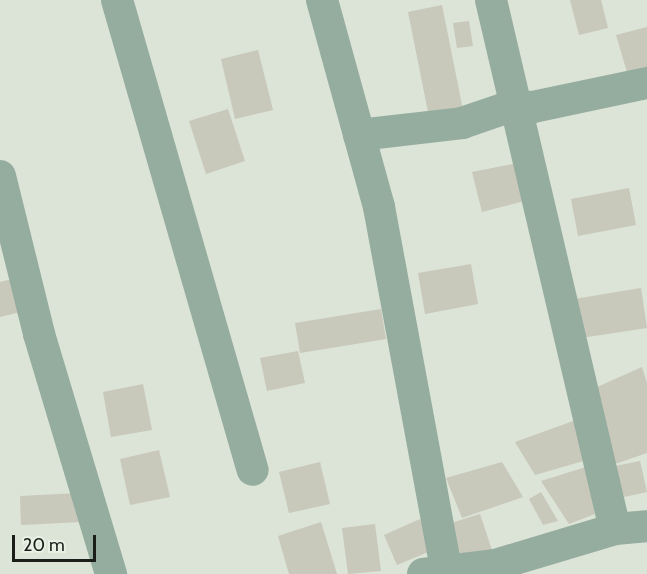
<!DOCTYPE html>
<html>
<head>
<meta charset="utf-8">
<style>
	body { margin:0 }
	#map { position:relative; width:647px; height:574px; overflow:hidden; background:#dce3d7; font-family:Cabin,sans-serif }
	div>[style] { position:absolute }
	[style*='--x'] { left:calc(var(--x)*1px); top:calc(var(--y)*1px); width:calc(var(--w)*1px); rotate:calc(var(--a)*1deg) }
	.building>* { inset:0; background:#c8c8bb }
	.minor>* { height:32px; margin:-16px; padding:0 16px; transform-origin:16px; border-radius:16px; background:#95ad9e }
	span { translate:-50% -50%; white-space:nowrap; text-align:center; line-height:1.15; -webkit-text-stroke:4.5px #e9f0e4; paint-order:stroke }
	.scale { position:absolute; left:12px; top:535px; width:84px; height:27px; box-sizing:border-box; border:3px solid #1b1d19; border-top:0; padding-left:8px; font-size:18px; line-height:21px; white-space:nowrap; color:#1b1d19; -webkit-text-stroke:4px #e9f0e4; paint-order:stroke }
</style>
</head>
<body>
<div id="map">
	<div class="building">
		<i style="clip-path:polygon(570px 0,601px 0,608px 28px,579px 35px)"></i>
		<i style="clip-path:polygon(442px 5px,463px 110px,429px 117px,408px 12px)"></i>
		<i style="clip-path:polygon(469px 21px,473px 46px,457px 48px,453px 23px)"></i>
		<i style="clip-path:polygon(647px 27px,647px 73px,629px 79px,616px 35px)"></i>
		<i style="clip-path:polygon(258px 50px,273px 110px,235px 119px,221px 59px)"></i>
		<i style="clip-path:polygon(228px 109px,245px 161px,206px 174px,189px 121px)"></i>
		<i style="clip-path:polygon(513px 164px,524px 201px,482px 212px,472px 172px)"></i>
		<i style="clip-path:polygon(629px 188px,636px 225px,578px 236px,571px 199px)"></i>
		<i style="clip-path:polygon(471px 264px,478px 304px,425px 314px,418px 273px)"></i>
		<i style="clip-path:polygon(21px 277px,29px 310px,0 317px,0 282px)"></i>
		<i style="clip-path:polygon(641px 288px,647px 328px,581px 338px,574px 299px)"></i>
		<i style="clip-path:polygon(381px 309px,386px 339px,300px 353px,295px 323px)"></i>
		<i style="clip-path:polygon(298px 351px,305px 383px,267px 391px,260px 358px)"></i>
		<i style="clip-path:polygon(642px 367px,647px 383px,647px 453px,615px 464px,595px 388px)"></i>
		<i style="clip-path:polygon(143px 384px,152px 430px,111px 437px,103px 392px)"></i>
		<i style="clip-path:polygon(576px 420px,587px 460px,535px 475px,515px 442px)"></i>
		<i style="clip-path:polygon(159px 450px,170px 497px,130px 505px,120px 459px)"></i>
		<i style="clip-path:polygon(640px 461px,647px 492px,624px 497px,615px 466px)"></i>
		<i style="clip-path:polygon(320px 462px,330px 504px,289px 513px,279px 472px)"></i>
		<i style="clip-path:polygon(502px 462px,523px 497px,462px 518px,446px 478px)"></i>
		<i style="clip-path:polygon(586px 467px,595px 514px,569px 524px,541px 481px)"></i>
		<i style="clip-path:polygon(541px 492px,558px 521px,543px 525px,529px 499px)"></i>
		<i style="clip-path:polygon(79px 493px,81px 522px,21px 525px,20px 496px)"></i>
		<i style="clip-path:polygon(480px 514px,493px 553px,464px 565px,448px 524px)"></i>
		<i style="clip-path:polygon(420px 519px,433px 550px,397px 565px,384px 535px)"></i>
		<i style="clip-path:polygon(321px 522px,337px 574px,289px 574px,278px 536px)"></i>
		<i style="clip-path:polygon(375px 524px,381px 571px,348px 574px,342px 528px)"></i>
	</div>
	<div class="minor">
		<i style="--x:117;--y:0;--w:489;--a:73.9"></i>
		<i style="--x:322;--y:0;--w:215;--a:74.6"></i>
		<i style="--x:379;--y:207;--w:367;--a:79.5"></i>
		<i style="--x:491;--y:0;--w:543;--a:76.81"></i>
		<i style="--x:359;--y:135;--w:104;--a:-6.6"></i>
		<i style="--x:462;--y:123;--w:53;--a:-18.8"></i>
		<i style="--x:512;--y:106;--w:21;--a:3"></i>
		<i style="--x:533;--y:107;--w:116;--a:-11.9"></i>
		<i style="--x:0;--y:176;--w:163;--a:76.1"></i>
		<i style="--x:39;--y:334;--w:251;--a:73.3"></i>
		<i style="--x:423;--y:574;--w:73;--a:-7.1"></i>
		<i style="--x:495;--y:565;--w:125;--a:-16.7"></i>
		<i style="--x:615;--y:529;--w:32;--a:-5"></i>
	</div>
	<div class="scale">20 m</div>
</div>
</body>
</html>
